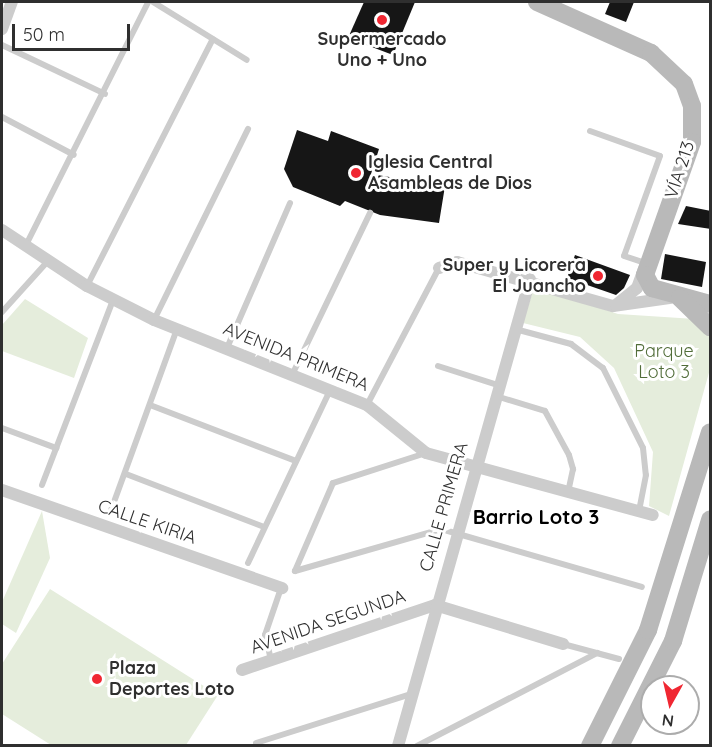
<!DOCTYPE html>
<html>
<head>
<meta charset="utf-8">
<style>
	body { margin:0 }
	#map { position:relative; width:712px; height:747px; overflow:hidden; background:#fff; font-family:Quicksand,sans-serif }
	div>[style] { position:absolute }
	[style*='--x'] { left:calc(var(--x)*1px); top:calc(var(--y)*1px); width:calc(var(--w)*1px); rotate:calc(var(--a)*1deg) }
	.green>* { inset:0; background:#e5eddc }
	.building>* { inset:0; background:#161616 }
	.service>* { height:6px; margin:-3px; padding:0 3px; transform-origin:3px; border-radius:3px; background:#ccc }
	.minor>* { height:12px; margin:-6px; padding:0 6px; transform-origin:6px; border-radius:6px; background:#ccc }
	.secondary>* { height:18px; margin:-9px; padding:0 9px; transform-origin:9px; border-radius:9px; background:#b9b9b9 }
	.dots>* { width:16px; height:16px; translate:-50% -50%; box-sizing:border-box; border:3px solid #fff; border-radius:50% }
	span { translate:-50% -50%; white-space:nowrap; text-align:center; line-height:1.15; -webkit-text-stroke:6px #fff; paint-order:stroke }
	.poi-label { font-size:18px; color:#2f2f2f; font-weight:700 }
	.left { translate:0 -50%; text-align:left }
	.right { translate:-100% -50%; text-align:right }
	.street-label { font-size:18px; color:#2f2f2f }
	.park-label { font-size:18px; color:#516d39 }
	.neighbourhood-label { font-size:20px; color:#000; font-weight:700 }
	.frame { position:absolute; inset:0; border:3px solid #2f2f2f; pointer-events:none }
	.north { position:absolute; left:640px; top:675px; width:60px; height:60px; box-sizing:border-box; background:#fff; border:2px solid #acacac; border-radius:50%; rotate:188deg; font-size:16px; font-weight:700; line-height:24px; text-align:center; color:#2f2f2f }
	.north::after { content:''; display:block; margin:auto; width:21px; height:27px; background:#f02732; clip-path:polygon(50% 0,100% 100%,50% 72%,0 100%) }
	.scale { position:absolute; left:12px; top:24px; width:118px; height:27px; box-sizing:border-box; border:3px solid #2f2f2f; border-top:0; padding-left:8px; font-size:18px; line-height:21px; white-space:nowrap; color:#2f2f2f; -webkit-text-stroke:4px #fff; paint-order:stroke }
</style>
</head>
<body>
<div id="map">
	<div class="green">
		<i style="clip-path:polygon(539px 288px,618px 314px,695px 319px,709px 336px,710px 369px,669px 516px,649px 506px,653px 452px,614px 368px,580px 337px,523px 323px,533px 291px)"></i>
		<i style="clip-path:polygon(25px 299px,88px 338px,74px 378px,2px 351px,2px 325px)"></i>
		<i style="clip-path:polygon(42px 511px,50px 558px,16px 633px,2px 624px,2px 602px)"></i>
		<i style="clip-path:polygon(50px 589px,218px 695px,186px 745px,51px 745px,2px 714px,2px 664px)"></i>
	</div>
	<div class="building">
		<i style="clip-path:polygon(364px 2px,415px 2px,393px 55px,348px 38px)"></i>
		<i style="clip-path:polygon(610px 2px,634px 2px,626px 22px,605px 14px)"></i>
		<i style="clip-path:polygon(297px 130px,328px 141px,331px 131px,379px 149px,371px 174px,445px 186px,439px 223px,380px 215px,345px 201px,340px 206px,293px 187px,284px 169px)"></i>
		<i style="clip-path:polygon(686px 206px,711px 211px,711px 229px,678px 224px)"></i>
		<i style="clip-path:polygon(665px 254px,706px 262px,702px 287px,661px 279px)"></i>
		<i style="clip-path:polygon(575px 255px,630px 275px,624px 288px,616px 295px,567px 278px)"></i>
	</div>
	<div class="service">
		<i style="--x:153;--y:2;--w:110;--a:31.7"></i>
		<i style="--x:2;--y:45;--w:114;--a:25.4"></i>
		<i style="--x:2;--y:117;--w:81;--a:27.8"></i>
		<i style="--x:590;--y:131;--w:74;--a:19.7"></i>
		<i style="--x:660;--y:156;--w:106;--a:109.8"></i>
		<i style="--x:624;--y:256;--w:22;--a:18"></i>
		<i style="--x:26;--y:245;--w:272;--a:-63.3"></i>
		<i style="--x:87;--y:286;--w:277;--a:-63"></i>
		<i style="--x:2;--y:312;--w:67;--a:-48"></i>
		<i style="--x:154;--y:320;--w:213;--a:-63.8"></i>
		<i style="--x:515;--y:329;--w:58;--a:15"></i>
		<i style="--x:571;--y:344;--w:40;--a:37"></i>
		<i style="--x:603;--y:368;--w:89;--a:63.4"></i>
		<i style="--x:643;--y:448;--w:27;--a:84"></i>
		<i style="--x:646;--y:475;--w:37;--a:101"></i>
		<i style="--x:227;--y:348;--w:158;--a:-66.5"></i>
		<i style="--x:438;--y:366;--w:63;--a:17.6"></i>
		<i style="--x:293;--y:373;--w:178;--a:-64.3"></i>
		<i style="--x:496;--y:396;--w:51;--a:17"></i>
		<i style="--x:545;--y:411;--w:50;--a:61.4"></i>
		<i style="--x:569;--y:455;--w:15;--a:74"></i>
		<i style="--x:573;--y:469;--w:24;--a:102"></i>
		<i style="--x:150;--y:405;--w:156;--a:21"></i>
		<i style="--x:367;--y:405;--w:155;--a:-62.3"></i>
		<i style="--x:2;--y:428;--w:58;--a:20.3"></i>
		<i style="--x:426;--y:453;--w:98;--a:162.1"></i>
		<i style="--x:333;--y:483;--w:96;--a:113.4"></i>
		<i style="--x:295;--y:571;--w:152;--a:-16"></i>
		<i style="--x:441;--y:529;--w:209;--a:16.1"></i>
		<i style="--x:126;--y:474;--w:148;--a:21"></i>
		<i style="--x:42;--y:485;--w:198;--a:-69"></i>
		<i style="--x:110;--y:513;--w:196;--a:-70"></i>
		<i style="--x:248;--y:563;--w:191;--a:-64.6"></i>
		<i style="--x:563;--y:644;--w:58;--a:15"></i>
		<i style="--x:271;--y:660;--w:26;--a:-103"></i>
		<i style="--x:265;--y:635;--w:50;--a:-71.2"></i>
		<i style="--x:256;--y:743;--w:163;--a:-17.5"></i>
		<i style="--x:417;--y:746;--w:203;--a:-27.3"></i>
	</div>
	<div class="minor">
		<i style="--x:2;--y:29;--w:29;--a:-70"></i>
		<i style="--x:2;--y:230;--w:102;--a:33.4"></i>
		<i style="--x:87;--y:286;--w:75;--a:26.9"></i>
		<i style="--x:154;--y:320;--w:229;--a:21.8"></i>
		<i style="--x:367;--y:405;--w:76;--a:39.1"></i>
		<i style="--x:426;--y:453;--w:235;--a:15.3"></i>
		<i style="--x:439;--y:268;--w:19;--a:-18"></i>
		<i style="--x:457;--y:262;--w:162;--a:15.8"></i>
		<i style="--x:613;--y:306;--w:64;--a:-8.1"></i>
		<i style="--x:616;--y:305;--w:27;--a:-39"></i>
		<i style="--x:637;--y:288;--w:20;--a:-70"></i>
		<i style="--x:2;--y:490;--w:297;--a:19.3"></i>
		<i style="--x:242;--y:670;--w:204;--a:-18.6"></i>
		<i style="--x:435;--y:605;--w:134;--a:16.9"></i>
		<i style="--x:398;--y:746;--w:485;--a:-74.2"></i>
	</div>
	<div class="secondary">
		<i style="--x:537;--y:2;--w:125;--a:24.1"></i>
		<i style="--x:651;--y:53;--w:45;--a:43.2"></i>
		<i style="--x:684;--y:84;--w:23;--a:70"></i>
		<i style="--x:692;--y:106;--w:36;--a:90"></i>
		<i style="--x:692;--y:142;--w:141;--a:109.5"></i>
		<i style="--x:645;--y:275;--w:15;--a:62"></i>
		<i style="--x:652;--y:288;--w:60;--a:15.4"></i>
		<i style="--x:680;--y:298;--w:42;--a:44"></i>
		<i style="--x:590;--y:746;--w:130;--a:-63.4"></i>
		<i style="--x:648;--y:630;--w:207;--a:-72.6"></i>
		<i style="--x:620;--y:746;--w:118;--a:-63.2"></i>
		<i style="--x:673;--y:641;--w:127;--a:-73"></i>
	</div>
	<div class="dots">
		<i style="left:382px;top:20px;background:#f02732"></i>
		<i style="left:356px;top:173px;background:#f02732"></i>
		<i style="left:598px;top:276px;background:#f02732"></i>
		<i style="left:97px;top:679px;background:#f02732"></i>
	</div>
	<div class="poi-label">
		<span style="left:382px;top:50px">Supermercado<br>Uno + Uno</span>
		<span class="left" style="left:368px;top:173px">Iglesia Central<br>Asambleas de Dios</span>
		<span class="right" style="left:586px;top:276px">Super y Licorera<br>El Juancho</span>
		<span class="left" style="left:109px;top:679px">Plaza<br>Deportes Loto</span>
	</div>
	<div class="street-label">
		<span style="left:680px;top:170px;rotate:-72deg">VÍA 213</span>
		<span style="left:296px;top:357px;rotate:22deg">AVENIDA PRIMERA</span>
		<span style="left:444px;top:507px;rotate:-74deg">CALLE PRIMERA</span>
		<span style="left:147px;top:522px;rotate:19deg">CALLE KIRIA</span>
		<span style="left:328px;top:622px;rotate:-19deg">AVENIDA SEGUNDA</span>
	</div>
	<div class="park-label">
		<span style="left:664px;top:362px">Parque<br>Loto 3</span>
	</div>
	<div class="neighbourhood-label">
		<span style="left:536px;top:516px">Barrio Loto 3</span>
	</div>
	<div class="frame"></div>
	<div class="north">N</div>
	<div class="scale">50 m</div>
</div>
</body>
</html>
